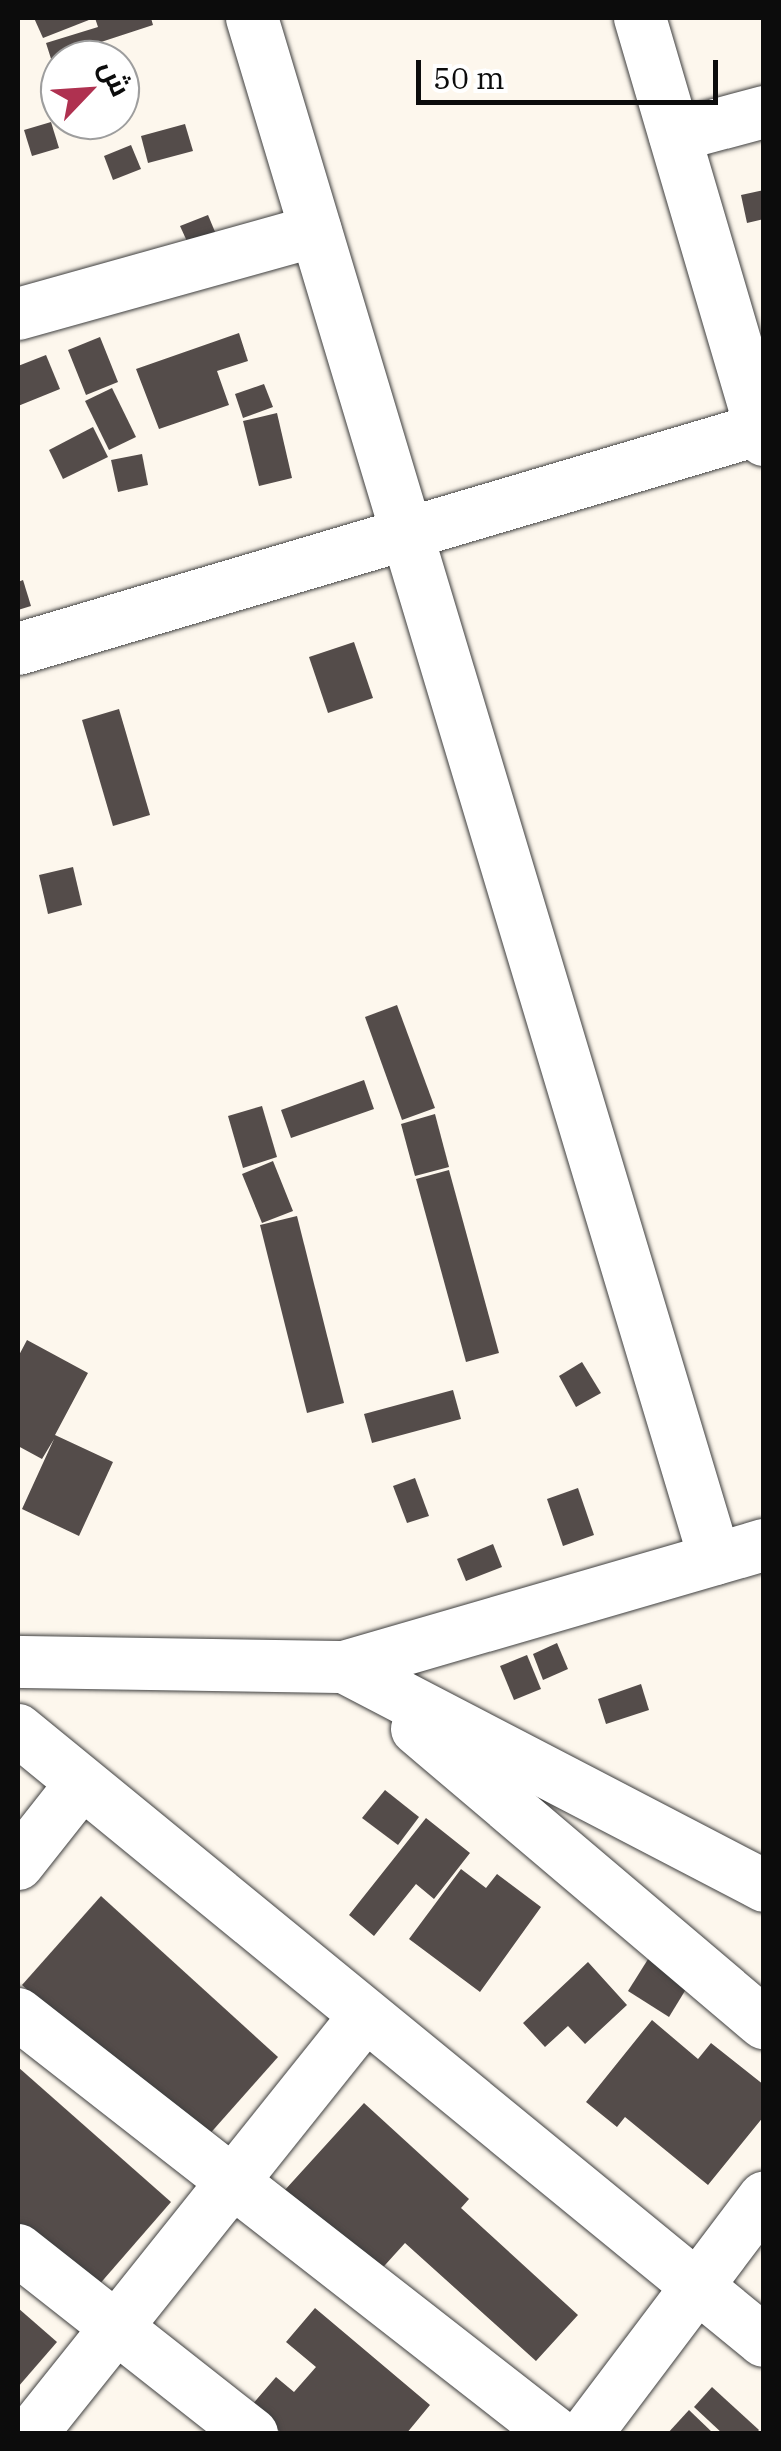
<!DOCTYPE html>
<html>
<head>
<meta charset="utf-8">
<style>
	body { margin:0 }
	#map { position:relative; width:781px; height:2451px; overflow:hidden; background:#fdf7ed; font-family:"IBM Plex Serif",Cairo,serif }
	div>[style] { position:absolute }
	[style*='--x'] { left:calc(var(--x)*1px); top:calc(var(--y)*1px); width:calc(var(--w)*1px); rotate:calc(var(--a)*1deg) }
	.building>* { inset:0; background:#544c4a }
	.roads { filter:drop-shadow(0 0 2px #3f3f3f) drop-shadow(0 0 2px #3f3f3f) }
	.minor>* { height:52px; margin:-26px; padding:0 26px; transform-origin:26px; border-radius:26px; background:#fff }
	span { translate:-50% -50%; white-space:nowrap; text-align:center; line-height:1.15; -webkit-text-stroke:10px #fff; paint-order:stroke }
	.frame { position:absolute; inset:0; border:20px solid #0c0c0c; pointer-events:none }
	.north { position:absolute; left:40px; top:40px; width:100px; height:100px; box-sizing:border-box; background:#fff; border:2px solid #9e9e9e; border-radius:50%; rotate:65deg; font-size:28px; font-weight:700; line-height:40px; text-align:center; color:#0c0c0c }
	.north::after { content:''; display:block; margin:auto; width:35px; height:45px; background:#af3150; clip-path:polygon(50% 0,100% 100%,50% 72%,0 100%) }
	.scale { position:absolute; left:416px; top:60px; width:302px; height:45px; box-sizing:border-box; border:5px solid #0c0c0c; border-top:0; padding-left:12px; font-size:30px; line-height:35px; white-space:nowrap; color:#0c0c0c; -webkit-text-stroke:8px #fff; paint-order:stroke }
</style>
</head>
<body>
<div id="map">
	<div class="building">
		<i style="clip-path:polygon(34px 18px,94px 18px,43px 38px)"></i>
		<i style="clip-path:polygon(95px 18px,151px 18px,153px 25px,98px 43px,104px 60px,60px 60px,59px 84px,46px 43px,98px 27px)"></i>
		<i style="clip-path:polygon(71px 120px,120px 120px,120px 121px,76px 135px)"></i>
		<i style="clip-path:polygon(51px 122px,59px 148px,32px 156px,24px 130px)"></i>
		<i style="clip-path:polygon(185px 124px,193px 151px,148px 163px,141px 136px)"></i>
		<i style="clip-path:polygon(131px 145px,141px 169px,113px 180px,104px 156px)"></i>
		<i style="clip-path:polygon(764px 190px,764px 219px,747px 223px,741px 195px)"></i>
		<i style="clip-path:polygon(208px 215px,218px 239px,191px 250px,180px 226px)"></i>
		<i style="clip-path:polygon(239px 333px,248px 361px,217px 371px,229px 405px,159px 429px,136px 369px)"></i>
		<i style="clip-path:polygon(100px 337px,118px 382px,86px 395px,68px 350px)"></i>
		<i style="clip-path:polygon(46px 355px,60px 389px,18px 406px,18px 366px)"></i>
		<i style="clip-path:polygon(264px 384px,273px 407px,243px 418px,235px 394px)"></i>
		<i style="clip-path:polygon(112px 388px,136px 437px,109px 450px,85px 401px)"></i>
		<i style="clip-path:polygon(277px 413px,292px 478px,259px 486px,243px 421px)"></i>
		<i style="clip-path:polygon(93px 427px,108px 457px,63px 479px,49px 450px)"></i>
		<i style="clip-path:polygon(142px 454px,148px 485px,118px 492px,111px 460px)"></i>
		<i style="clip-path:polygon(23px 580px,31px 606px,18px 610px,18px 582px)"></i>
		<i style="clip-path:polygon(354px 642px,373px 698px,328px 713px,309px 657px)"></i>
		<i style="clip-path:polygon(119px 709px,150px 815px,113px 826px,82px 720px)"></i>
		<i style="clip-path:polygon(73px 867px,82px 905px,48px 914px,39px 875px)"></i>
		<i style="clip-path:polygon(397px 1005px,435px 1108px,402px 1120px,365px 1017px)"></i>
		<i style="clip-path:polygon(364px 1080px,374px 1109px,291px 1138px,281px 1110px)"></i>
		<i style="clip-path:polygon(262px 1106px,277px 1157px,243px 1168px,228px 1116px)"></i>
		<i style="clip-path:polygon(435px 1114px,449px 1167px,415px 1176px,401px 1124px)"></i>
		<i style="clip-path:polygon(273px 1161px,293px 1211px,262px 1223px,242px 1174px)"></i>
		<i style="clip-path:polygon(449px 1170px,499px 1353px,466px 1362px,416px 1179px)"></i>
		<i style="clip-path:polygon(297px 1216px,344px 1403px,307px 1413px,260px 1225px)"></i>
		<i style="clip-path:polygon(27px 1340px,88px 1373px,55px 1435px,113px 1462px,79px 1536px,22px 1509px,54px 1439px,42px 1459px,18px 1446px,18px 1357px)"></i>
		<i style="clip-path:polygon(582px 1362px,601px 1393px,576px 1407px,559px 1376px)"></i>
		<i style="clip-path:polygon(453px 1390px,461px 1419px,372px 1443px,364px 1414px)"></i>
		<i style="clip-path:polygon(415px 1478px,429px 1516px,407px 1523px,393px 1486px)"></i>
		<i style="clip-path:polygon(578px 1488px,594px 1535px,563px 1546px,547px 1499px)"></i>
		<i style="clip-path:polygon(493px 1544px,502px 1567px,466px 1581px,457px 1559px)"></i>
		<i style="clip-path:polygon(557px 1643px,568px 1669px,543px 1680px,533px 1654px)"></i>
		<i style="clip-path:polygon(527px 1655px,541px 1689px,514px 1700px,500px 1666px)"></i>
		<i style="clip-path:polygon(641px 1684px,649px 1710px,606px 1724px,598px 1699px)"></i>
		<i style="clip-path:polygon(385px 1790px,419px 1817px,398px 1845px,362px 1818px)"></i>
		<i style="clip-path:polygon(426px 1818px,470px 1853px,434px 1899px,416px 1884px,374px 1936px,349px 1915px)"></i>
		<i style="clip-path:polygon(461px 1869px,486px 1888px,497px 1874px,541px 1907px,480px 1992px,409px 1939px)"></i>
		<i style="clip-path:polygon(101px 1896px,278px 2057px,199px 2146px,22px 1985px)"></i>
		<i style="clip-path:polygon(650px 1956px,691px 1981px,669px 2017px,628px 1991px)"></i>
		<i style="clip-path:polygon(588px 1962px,627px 2005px,585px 2044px,568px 2026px,545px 2047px,523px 2023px)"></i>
		<i style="clip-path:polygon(652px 2020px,698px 2059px,711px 2043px,764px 2085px,764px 2116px,708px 2185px,625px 2117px,617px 2127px,586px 2102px)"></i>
		<i style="clip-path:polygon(18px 2067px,171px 2202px,91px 2294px,18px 2229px)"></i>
		<i style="clip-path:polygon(364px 2103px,469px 2199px,461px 2208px,578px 2315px,536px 2361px,405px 2243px,376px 2275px,284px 2191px)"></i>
		<i style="clip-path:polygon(18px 2308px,57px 2342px,18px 2387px)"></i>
		<i style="clip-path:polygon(315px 2308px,430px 2405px,406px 2434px,283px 2434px,251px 2406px,276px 2377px,294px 2392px,316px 2367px,286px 2342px)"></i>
		<i style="clip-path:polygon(712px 2387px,759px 2430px,756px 2434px,723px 2434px,694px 2407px)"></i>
		<i style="clip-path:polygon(689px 2410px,714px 2434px,667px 2434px)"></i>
	</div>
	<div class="roads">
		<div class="minor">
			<i style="--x:252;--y:18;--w:1609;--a:73.28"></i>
			<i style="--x:640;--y:18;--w:440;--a:73.6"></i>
			<i style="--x:675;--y:136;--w:92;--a:-15.1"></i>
			<i style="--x:18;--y:314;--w:309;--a:-15.6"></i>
			<i style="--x:18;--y:649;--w:778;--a:-16.5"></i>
			<i style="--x:18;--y:1662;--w:326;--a:0.9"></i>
			<i style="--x:344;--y:1667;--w:474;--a:27.5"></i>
			<i style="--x:344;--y:1667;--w:437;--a:-16.2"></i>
			<i style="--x:417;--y:1729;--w:455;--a:40.3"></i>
			<i style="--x:18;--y:1730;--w:964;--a:39.32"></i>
			<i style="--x:18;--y:1864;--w:103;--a:-51.7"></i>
			<i style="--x:18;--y:2014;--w:683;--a:37.98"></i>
			<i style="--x:18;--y:2250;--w:298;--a:38.2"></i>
			<i style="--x:31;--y:2434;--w:535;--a:-51.37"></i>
			<i style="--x:586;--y:2434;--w:296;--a:-53"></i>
		</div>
	</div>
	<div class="frame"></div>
	<div class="north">ش</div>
	<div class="scale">50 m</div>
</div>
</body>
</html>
